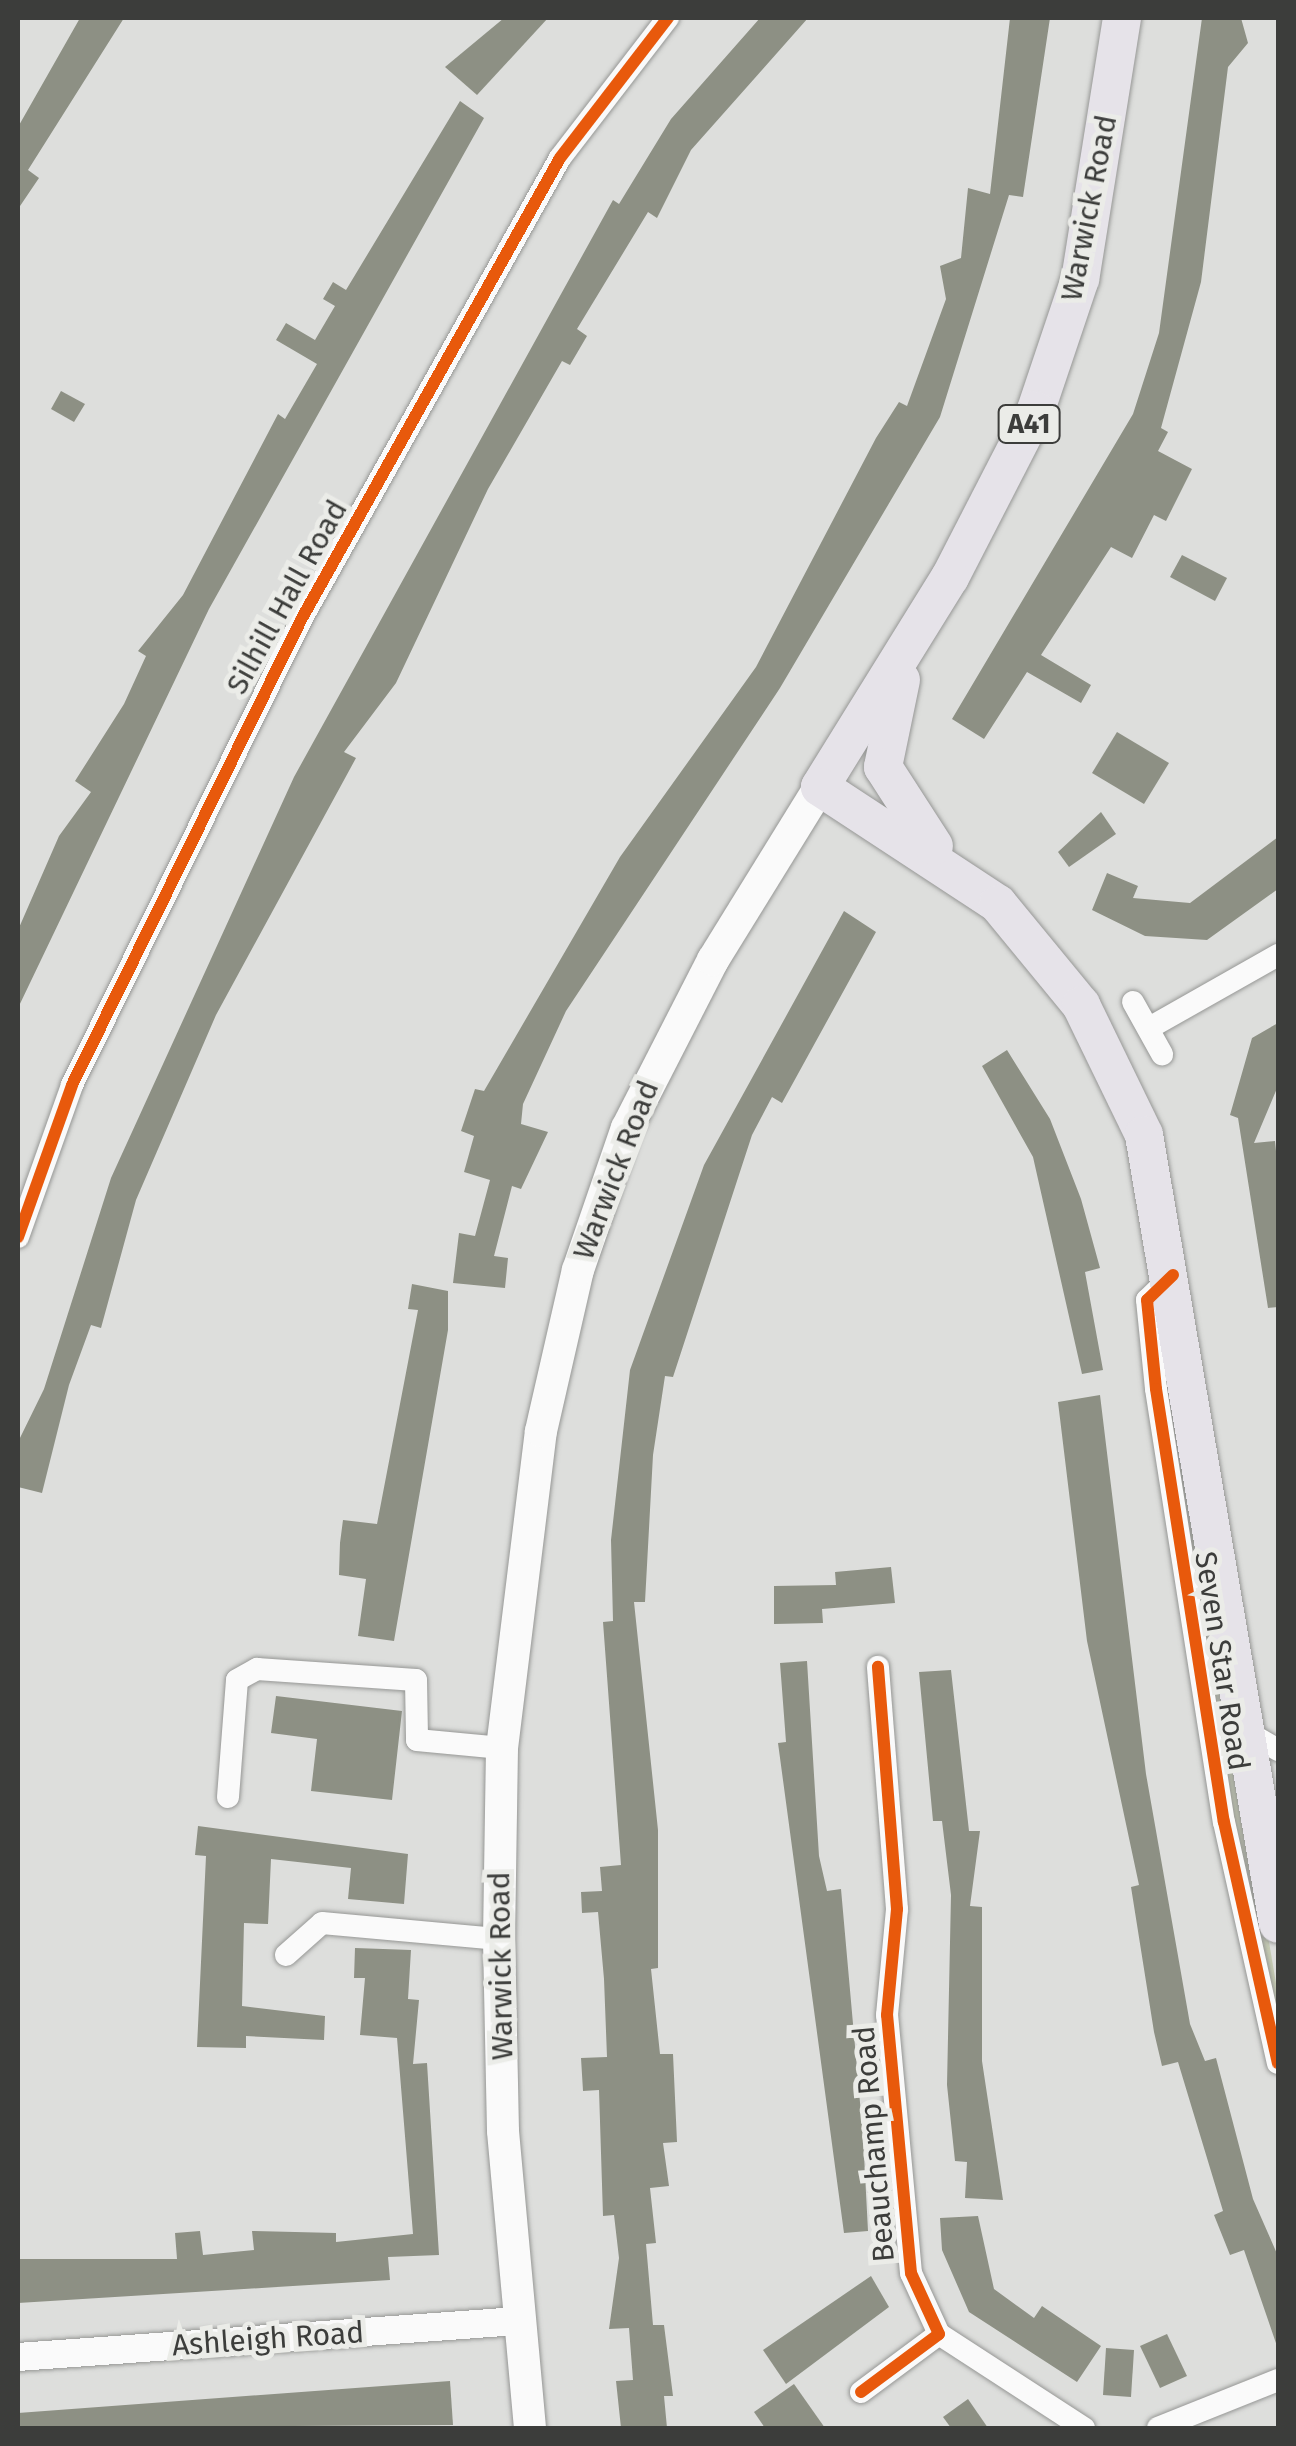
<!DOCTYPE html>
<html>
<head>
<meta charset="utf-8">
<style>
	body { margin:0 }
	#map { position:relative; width:1296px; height:2446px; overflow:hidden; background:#dddedc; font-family:"Fira Sans",sans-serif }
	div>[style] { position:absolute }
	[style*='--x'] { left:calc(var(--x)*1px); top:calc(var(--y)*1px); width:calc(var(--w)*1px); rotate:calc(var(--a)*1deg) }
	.green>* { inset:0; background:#c5cbb2 }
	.building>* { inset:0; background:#8d9084 }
	.roads { filter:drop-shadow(0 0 2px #969795) drop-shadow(0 0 2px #969795) }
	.minor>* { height:22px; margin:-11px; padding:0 11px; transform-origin:11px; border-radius:11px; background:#fafafa }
	.tertiary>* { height:28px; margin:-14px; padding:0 14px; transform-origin:14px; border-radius:14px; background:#fafafa }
	.secondary>* { height:32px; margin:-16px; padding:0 16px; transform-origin:16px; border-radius:16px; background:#fafafa }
	.trunk>* { height:38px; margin:-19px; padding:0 19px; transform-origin:19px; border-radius:19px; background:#e6e3e9 }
	.cycleway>* { height:12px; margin:-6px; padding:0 6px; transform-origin:6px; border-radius:6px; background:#e8590c }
	span { translate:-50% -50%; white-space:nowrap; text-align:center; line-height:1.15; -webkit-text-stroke:10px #ebece8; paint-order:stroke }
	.shield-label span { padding:2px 8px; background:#ebece8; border:2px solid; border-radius:8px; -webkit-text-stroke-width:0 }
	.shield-label { font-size:28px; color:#3c3d3b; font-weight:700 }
	.street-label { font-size:30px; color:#3c3d3b }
	.frame { position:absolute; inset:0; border:20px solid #3c3d3b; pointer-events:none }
</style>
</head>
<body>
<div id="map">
	<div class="green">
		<i style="clip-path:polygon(1161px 1307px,1278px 1995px,1278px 2041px,1244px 1887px,1164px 1398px)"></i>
	</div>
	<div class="building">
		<i style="clip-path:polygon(80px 18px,124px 18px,28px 170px,39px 178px,18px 209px,18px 127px)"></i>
		<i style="clip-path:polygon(504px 18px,548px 18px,477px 95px,445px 67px)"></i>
		<i style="clip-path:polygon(760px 18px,808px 18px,691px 150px,657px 218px,648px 212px,577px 329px,587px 336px,570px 365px,562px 361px,488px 489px,396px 683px,344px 752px,356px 758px,216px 1015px,136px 1200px,101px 1328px,91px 1325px,69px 1385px,42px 1493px,18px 1487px,18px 1442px,44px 1389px,111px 1178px,294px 777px,613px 200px,619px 204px,671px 119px)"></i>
		<i style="clip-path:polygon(1010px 18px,1050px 18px,1023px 197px,1009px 195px,940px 417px,780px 688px,566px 1011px,523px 1104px,521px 1124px,548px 1132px,521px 1189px,512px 1186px,494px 1256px,508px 1258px,505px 1288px,453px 1283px,459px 1233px,475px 1236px,490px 1180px,464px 1172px,474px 1136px,461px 1131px,475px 1089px,484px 1091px,620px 857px,756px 667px,876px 438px,899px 402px,907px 406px,946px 299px,940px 266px,961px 258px,968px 188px,990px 194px)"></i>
		<i style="clip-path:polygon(1202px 18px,1241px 18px,1248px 43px,1228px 67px,1201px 282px,1161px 428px,1168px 432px,1158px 451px,1192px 469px,1166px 521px,1154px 515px,1132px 558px,1111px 547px,1041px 655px,1091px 685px,1081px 703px,1027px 672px,984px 739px,952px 719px,1133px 414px,1159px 333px)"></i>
		<i style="clip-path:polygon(460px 101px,484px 118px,209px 609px,18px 1008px,18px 930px,59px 836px,91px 792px,75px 781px,124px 704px,146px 656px,138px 651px,183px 595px,278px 414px,285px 419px,317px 364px,276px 340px,286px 323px,315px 340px,335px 306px,323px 299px,333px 282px,346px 290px)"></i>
		<i style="clip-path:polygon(61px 391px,85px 404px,74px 422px,51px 409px)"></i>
		<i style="clip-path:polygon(1182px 555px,1227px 578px,1215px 601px,1170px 577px)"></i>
		<i style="clip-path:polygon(1117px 732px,1169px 763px,1144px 804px,1092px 773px)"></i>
		<i style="clip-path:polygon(1101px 812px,1116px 834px,1069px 867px,1058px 852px)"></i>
		<i style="clip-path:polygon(1278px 837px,1278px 889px,1207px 940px,1145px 936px,1092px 910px,1107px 873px,1138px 886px,1133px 898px,1190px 903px)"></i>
		<i style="clip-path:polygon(844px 911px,876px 932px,782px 1103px,772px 1097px,752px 1135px,673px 1377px,665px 1376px,653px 1455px,645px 1602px,634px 1602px,658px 1830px,658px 1968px,651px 1969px,660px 2054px,673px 2054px,677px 2142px,663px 2143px,669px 2186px,650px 2188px,656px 2243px,646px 2244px,653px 2325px,664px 2325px,673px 2396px,664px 2396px,667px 2428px,621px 2428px,616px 2381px,633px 2380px,629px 2328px,609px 2329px,619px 2258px,614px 2215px,603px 2216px,599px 2090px,583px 2091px,581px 2058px,607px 2057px,604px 1979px,598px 1912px,582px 1913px,581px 1892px,602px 1891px,600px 1867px,621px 1865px,603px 1622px,613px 1621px,611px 1540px,630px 1370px,704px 1165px)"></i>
		<i style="clip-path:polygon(1278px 1023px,1278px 1086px,1254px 1143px,1275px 1141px,1278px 1171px,1278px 1307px,1268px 1308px,1238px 1118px,1230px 1115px,1252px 1038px)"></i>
		<i style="clip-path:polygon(1007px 1050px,1050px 1119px,1081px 1199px,1100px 1268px,1085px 1272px,1103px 1370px,1082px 1374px,1033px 1157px,982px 1066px)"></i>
		<i style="clip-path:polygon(412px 1284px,448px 1291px,448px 1330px,394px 1641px,358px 1636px,366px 1579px,339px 1575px,340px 1543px,343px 1520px,377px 1524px,418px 1310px,408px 1309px)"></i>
		<i style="clip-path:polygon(1100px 1395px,1146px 1774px,1190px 2024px,1205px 2061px,1216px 2058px,1253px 2199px,1278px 2256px,1278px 2349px,1244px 2250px,1230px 2255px,1214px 2215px,1223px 2211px,1178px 2062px,1162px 2066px,1154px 2032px,1131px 1887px,1139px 1885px,1087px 1641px,1058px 1402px)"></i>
		<i style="clip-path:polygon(891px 1567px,895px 1603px,822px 1609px,823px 1623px,774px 1624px,774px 1586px,836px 1585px,835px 1572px)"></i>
		<i style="clip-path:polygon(807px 1661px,819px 1856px,827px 1891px,841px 1889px,863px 2136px,868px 2231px,844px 2233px,778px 1743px,786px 1742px,780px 1663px)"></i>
		<i style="clip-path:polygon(951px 1670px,969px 1831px,980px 1831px,970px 1906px,982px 1907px,982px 2061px,1003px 2200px,965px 2198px,967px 2162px,955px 2161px,947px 2085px,951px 1895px,942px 1821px,933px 1821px,919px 1672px)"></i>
		<i style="clip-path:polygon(276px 1696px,402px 1711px,392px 1800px,311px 1791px,317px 1739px,271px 1733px)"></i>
		<i style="clip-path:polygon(198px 1826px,408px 1854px,404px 1904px,348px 1899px,351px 1868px,271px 1859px,268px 1924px,244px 1923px,242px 2006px,325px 2016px,324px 2040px,246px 2036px,246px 2048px,197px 2047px,206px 1856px,195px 1855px)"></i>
		<i style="clip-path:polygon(355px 1948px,411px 1950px,408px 1999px,419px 2000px,413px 2064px,427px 2063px,439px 2255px,388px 2257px,390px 2280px,18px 2303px,18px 2259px,177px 2259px,175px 2233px,200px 2231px,203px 2255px,254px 2250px,252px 2231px,336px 2233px,336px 2242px,413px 2234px,397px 2038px,360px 2035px,365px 1978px,354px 1978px)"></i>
		<i style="clip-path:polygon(978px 2216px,994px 2289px,1034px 2318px,1042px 2306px,1101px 2346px,1077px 2382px,969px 2312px,942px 2250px,940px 2218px)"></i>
		<i style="clip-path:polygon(871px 2276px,889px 2307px,786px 2384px,763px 2350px)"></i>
		<i style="clip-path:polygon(1167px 2334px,1187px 2376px,1160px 2388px,1140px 2346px)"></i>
		<i style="clip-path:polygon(1106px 2348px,1134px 2350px,1131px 2397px,1103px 2395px)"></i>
		<i style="clip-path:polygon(450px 2381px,453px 2425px,18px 2428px,18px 2413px)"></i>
		<i style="clip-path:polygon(794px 2384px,825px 2428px,765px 2428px,754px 2412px)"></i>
		<i style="clip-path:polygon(968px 2399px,988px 2428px,951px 2428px,943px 2417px)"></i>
	</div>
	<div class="roads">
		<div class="minor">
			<i style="--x:1133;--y:1002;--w:60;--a:60.9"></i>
			<i style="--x:1149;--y:1028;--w:148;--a:-29.5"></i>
			<i style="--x:18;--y:1237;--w:161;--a:-70.4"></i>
			<i style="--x:72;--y:1085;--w:521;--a:-63.78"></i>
			<i style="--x:302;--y:618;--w:527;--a:-60.71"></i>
			<i style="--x:560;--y:158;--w:177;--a:-52.4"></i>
			<i style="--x:1173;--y:1275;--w:36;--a:136"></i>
			<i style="--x:1147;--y:1300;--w:89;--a:84.2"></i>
			<i style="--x:1156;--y:1389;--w:438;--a:81.1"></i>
			<i style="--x:1224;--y:1822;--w:247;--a:77.4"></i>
			<i style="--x:1247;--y:1732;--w:36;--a:30"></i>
			<i style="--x:228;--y:1797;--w:117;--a:-85.6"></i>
			<i style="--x:237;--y:1680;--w:23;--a:-29"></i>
			<i style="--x:257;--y:1669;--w:159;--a:4"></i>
			<i style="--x:416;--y:1680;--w:60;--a:89"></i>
			<i style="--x:417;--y:1740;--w:85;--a:5.4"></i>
			<i style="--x:286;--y:1955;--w:48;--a:-41.6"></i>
			<i style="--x:322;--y:1923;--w:178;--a:5.2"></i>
			<i style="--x:939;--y:2334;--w:173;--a:33"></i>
			<i style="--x:861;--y:2392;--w:97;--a:-36.6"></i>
			<i style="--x:939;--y:2334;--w:67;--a:-114.7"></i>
			<i style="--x:911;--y:2273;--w:259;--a:-95.3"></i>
			<i style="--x:887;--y:2015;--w:106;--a:-84.6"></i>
			<i style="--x:897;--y:1909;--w:243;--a:-94.5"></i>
			<i style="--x:1158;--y:2428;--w:129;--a:-21.8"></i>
		</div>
		<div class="tertiary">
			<i style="--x:18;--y:2357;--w:501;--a:-4.12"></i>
		</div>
		<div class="secondary">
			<i style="--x:530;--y:2428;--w:298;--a:-95.2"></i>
			<i style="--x:503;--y:2131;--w:192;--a:-91.2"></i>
			<i style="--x:499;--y:1939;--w:191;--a:-89.1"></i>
			<i style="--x:502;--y:1748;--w:319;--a:-83"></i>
			<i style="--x:541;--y:1431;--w:165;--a:-77.1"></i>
			<i style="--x:578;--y:1270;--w:150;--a:-71"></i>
			<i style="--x:627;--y:1128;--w:189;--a:-62.9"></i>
			<i style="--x:713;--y:960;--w:203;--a:-58.3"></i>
		</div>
		<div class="trunk">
			<i style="--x:1122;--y:18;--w:264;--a:99.1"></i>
			<i style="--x:1080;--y:279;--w:138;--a:108.6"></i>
			<i style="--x:1036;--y:410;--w:188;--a:117.2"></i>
			<i style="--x:950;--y:577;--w:247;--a:121.8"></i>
			<i style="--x:820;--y:787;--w:213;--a:33.3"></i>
			<i style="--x:998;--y:904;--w:131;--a:50.6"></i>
			<i style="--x:1081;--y:1005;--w:144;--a:64.1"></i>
			<i style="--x:1144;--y:1135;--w:800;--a:80.36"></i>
			<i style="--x:901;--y:680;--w:89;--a:101.7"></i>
			<i style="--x:883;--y:767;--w:94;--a:57.2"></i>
		</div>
	</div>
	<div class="cycleway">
		<i style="--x:18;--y:1237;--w:161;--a:-70.4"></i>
		<i style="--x:72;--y:1085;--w:521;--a:-63.78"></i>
		<i style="--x:302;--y:618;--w:527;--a:-60.71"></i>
		<i style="--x:560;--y:158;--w:177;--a:-52.4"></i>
		<i style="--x:1173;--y:1275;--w:36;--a:136"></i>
		<i style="--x:1147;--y:1300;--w:89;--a:84.2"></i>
		<i style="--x:1156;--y:1389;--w:438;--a:81.1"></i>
		<i style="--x:1224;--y:1822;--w:247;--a:77.4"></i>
		<i style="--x:861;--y:2392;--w:97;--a:-36.6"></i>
		<i style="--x:939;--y:2334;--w:67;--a:-114.7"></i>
		<i style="--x:911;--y:2273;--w:259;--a:-95.3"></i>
		<i style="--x:887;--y:2015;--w:106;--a:-84.6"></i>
		<i style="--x:897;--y:1909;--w:243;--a:-94.5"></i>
	</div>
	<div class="shield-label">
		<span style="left:1029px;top:424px">A41</span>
	</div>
	<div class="street-label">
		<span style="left:1089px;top:208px;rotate:-79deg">Warwick Road</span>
		<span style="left:287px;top:597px;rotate:-61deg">Silhill Hall Road</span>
		<span style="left:616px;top:1170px;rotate:-69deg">Warwick Road</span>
		<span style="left:1222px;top:1661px;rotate:81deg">Seven Star Road</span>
		<span style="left:501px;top:1966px;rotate:-91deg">Warwick Road</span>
		<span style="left:874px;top:2144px;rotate:-95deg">Beauchamp Road</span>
		<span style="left:268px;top:2339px;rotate:-4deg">Ashleigh Road</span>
	</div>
	<div class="frame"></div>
</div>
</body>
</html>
